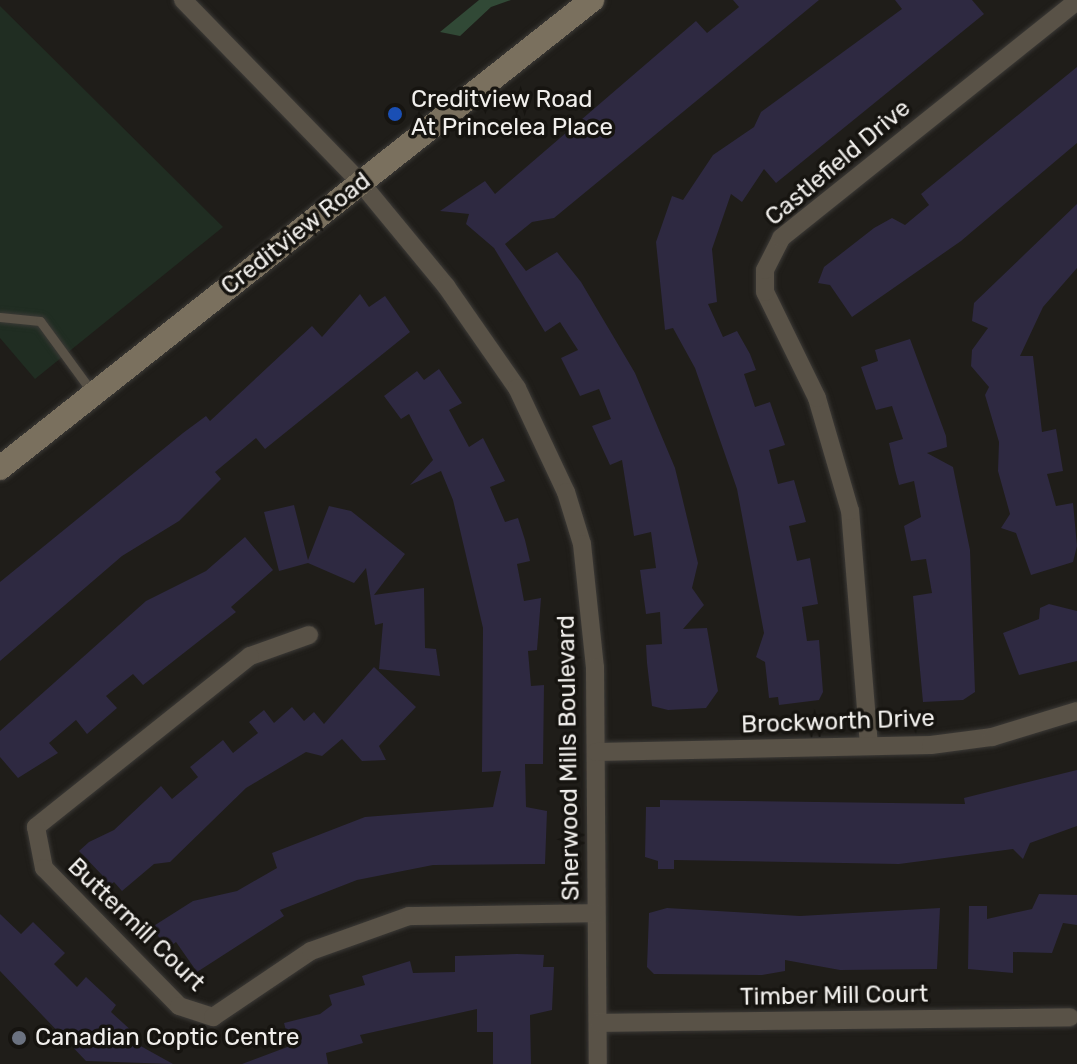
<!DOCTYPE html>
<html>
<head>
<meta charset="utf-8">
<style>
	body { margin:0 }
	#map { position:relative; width:1077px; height:1064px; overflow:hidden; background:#1f1d19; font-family:Rubik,sans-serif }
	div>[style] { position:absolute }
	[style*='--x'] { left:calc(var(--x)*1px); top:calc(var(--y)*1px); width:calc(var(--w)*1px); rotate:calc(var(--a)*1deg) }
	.green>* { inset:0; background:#202d22 }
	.forest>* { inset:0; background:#314936 }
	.building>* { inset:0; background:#2e2941 }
	.roads { filter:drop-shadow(0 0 2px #3c3a37) drop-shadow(0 0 2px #3c3a37) }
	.service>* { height:9px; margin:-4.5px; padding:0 4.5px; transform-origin:4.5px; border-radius:4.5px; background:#595247 }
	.minor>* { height:18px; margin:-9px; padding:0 9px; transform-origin:9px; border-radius:9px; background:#595247 }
	.secondary>* { height:24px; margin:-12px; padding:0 12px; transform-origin:12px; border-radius:12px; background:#7a705e }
	.dots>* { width:22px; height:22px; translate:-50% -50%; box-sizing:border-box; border:4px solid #161410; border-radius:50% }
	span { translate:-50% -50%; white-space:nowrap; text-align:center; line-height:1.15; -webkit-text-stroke:7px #161410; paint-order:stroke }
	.poi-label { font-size:24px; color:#f1efec }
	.left { translate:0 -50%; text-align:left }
	.street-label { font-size:24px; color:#f1efec }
</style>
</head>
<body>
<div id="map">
	<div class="green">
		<i style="clip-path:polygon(0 6px,223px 227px,35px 379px,0 338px)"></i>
	</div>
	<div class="forest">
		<i style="clip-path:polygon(479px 0,511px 0,491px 7px,460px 36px,440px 32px)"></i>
	</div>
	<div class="building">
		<i style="clip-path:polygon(733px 0,819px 0,554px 218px,532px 222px,505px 244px,526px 271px,557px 252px,581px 282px,635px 373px,675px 468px,698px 563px,692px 588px,704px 605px,683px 629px,707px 628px,718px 691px,706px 708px,668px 710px,652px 706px,647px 663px,646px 645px,662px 644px,660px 612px,646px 614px,640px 570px,656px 568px,651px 532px,634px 536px,622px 460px,610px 465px,592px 426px,611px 419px,599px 389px,580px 396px,561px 358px,578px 350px,560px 322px,545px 332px,494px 248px,466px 224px,469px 214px,440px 211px,485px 181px,495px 194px,696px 21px,707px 33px,739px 7px)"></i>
		<i style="clip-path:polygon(895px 0,972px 0,984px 14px,776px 183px,764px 169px,742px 202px,731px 194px,712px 249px,717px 302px,708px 304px,723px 337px,737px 331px,750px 354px,756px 370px,744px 374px,755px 407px,770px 402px,785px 445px,769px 450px,778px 484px,794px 480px,806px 522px,789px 526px,797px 561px,810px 558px,818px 604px,802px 607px,807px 641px,819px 640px,823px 692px,819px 700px,779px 705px,778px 697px,769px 698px,765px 662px,756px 657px,764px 633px,737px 489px,695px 368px,673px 328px,665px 330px,656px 242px,672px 196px,683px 200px,713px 155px,754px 127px,761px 112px,902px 9px)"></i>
		<i style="clip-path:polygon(1077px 67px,1077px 143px,961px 241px,852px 317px,830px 285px,818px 283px,824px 267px,874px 228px,892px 218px,905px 225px,929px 205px,921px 194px)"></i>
		<i style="clip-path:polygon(1077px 204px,1077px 268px,1043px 307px,1020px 356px,1033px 356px,1042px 432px,1056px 429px,1063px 471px,1047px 474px,1056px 506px,1073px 503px,1077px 546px,1073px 562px,1031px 575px,1016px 533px,1001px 528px,1010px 514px,998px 471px,999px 442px,985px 395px,989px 387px,971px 366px,972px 350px,988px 328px,972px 321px,974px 303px)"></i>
		<i style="clip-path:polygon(360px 294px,369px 307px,385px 296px,410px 332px,265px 449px,256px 438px,215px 472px,221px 479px,179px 521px,122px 556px,0 661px,0 582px,183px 433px,206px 416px,210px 421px,312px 326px,322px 337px)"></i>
		<i style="clip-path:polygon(910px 339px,946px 436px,947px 447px,927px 453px,953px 467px,970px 550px,975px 692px,963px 700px,923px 702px,913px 596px,932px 593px,926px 559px,911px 561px,904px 526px,921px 517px,914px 481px,899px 485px,895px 470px,889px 443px,903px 439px,892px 406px,876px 410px,861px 367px,878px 361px,875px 350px)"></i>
		<i style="clip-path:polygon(439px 369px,462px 403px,449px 410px,469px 447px,483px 438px,505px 481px,490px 487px,505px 522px,518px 518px,525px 540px,530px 561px,517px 564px,524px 601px,541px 598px,537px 650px,528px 651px,531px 686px,544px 685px,543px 764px,525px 764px,526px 807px,547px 811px,545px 864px,433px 865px,357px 880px,280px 910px,284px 916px,197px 972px,176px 942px,167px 949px,152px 927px,193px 901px,237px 891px,277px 868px,272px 853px,365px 817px,493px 807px,501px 771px,482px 772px,483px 628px,453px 500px,441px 471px,410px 485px,433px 460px,409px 414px,401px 419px,384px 396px,417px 371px,424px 380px)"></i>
		<i style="clip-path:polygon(294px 505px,308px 560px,329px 506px,351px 511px,405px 554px,374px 595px,424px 588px,425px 648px,436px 649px,440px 676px,379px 669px,383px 623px,375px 625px,366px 568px,354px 583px,308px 563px,279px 571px,264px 512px)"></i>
		<i style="clip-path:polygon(245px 537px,273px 570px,231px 607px,236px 612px,143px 685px,133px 674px,106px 696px,117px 708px,87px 734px,76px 720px,49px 743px,58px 753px,18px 778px,0 757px,0 731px,146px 601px,206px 571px)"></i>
		<i style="clip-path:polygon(1049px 604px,1077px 611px,1077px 661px,1019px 675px,1003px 633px,1039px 619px,1040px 608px)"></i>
		<i style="clip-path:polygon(374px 667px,416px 707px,379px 746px,386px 760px,362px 761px,342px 739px,322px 756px,306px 752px,246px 788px,170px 862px,154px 864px,122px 891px,114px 882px,101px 894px,102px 875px,79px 851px,89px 842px,114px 830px,161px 786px,172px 799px,198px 777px,190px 767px,223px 740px,233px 753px,258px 733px,249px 722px,264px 710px,274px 723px,292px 707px,304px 721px,314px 712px,324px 724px)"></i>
		<i style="clip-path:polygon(1077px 770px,1077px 826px,1030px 843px,1023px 859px,1013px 849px,899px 864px,674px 860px,674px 869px,658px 869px,658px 861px,645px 857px,646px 807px,660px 807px,660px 800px,965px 804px,964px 798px)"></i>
		<i style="clip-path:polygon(1039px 894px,1077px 895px,1077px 925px,1063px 923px,1052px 953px,1013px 952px,1013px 973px,968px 969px,969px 906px,987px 906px,987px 919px,1032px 909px)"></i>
		<i style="clip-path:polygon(667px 908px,800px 916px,940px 908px,937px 969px,840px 970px,785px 960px,785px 971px,762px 975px,654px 974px,647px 967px,649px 913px)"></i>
		<i style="clip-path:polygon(0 914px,21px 934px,33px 922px,65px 953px,54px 964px,77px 987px,86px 977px,116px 1005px,111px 1012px,134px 1033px,128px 1039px,173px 1064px,86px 1061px,0 971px)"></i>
		<i style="clip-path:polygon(517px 954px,544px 955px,543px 967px,554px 967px,552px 1010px,530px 1015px,531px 1064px,493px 1064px,493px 1032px,477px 1032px,477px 1009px,360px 1035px,363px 1043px,326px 1053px,328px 1064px,242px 1064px,290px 1046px,284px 1023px,320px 1014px,332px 1005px,329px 995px,365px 985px,362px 976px,410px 961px,413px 973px,455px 972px,455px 956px)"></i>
	</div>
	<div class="roads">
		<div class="service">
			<i style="--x:0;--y:317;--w:40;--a:5.7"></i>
			<i style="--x:40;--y:321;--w:88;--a:53.8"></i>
		</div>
		<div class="minor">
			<i style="--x:183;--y:0;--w:255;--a:45.8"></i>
			<i style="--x:361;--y:183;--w:134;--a:50.5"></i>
			<i style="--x:446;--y:286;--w:124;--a:55.2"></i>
			<i style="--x:517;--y:388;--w:115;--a:64.8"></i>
			<i style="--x:566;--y:492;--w:54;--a:72.9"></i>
			<i style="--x:582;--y:544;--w:124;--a:84"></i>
			<i style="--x:595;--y:667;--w:397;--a:89.6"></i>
			<i style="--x:309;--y:635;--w:63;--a:160.4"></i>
			<i style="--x:250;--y:656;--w:274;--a:141.4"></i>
			<i style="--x:36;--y:827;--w:42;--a:79"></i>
			<i style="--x:44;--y:868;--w:193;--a:45.6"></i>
			<i style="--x:179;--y:1006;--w:36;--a:18"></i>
			<i style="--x:213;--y:1017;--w:118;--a:-34"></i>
			<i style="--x:311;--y:951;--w:104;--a:-19.7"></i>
			<i style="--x:409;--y:916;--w:187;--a:-0.9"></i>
			<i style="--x:869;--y:746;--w:236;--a:-94.6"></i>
			<i style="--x:850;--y:511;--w:118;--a:-106.3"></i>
			<i style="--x:817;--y:398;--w:118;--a:-116.1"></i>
			<i style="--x:765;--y:292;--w:22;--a:-90"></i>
			<i style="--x:765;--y:270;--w:36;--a:-63"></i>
			<i style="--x:781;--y:238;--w:379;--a:-38.7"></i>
			<i style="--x:596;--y:752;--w:335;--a:-1.2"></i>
			<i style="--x:931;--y:745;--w:62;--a:-7.5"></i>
			<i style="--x:992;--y:737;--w:89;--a:-17"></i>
			<i style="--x:599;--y:1023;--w:471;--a:-0.7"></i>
		</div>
		<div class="secondary">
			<i style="--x:0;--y:468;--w:755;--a:-38.33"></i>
		</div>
	</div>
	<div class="dots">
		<i style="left:395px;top:114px;background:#1a4fb4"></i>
		<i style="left:19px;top:1038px;background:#6b7280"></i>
	</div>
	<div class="poi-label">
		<span class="left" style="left:411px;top:114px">Creditview Road<br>At Princelea Place</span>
		<span class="left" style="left:35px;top:1038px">Canadian Coptic Centre</span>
	</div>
	<div class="street-label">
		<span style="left:838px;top:163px;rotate:-40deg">Castlefield Drive</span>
		<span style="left:296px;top:234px;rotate:-38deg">Creditview Road</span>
		<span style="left:838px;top:722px;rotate:-2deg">Brockworth Drive</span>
		<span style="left:569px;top:758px;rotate:-91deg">Sherwood Mills Boulevard</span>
		<span style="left:136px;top:925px;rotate:44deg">Buttermill Court</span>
		<span style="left:834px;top:996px;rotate:-1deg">Timber Mill Court</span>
	</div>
</div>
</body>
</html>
